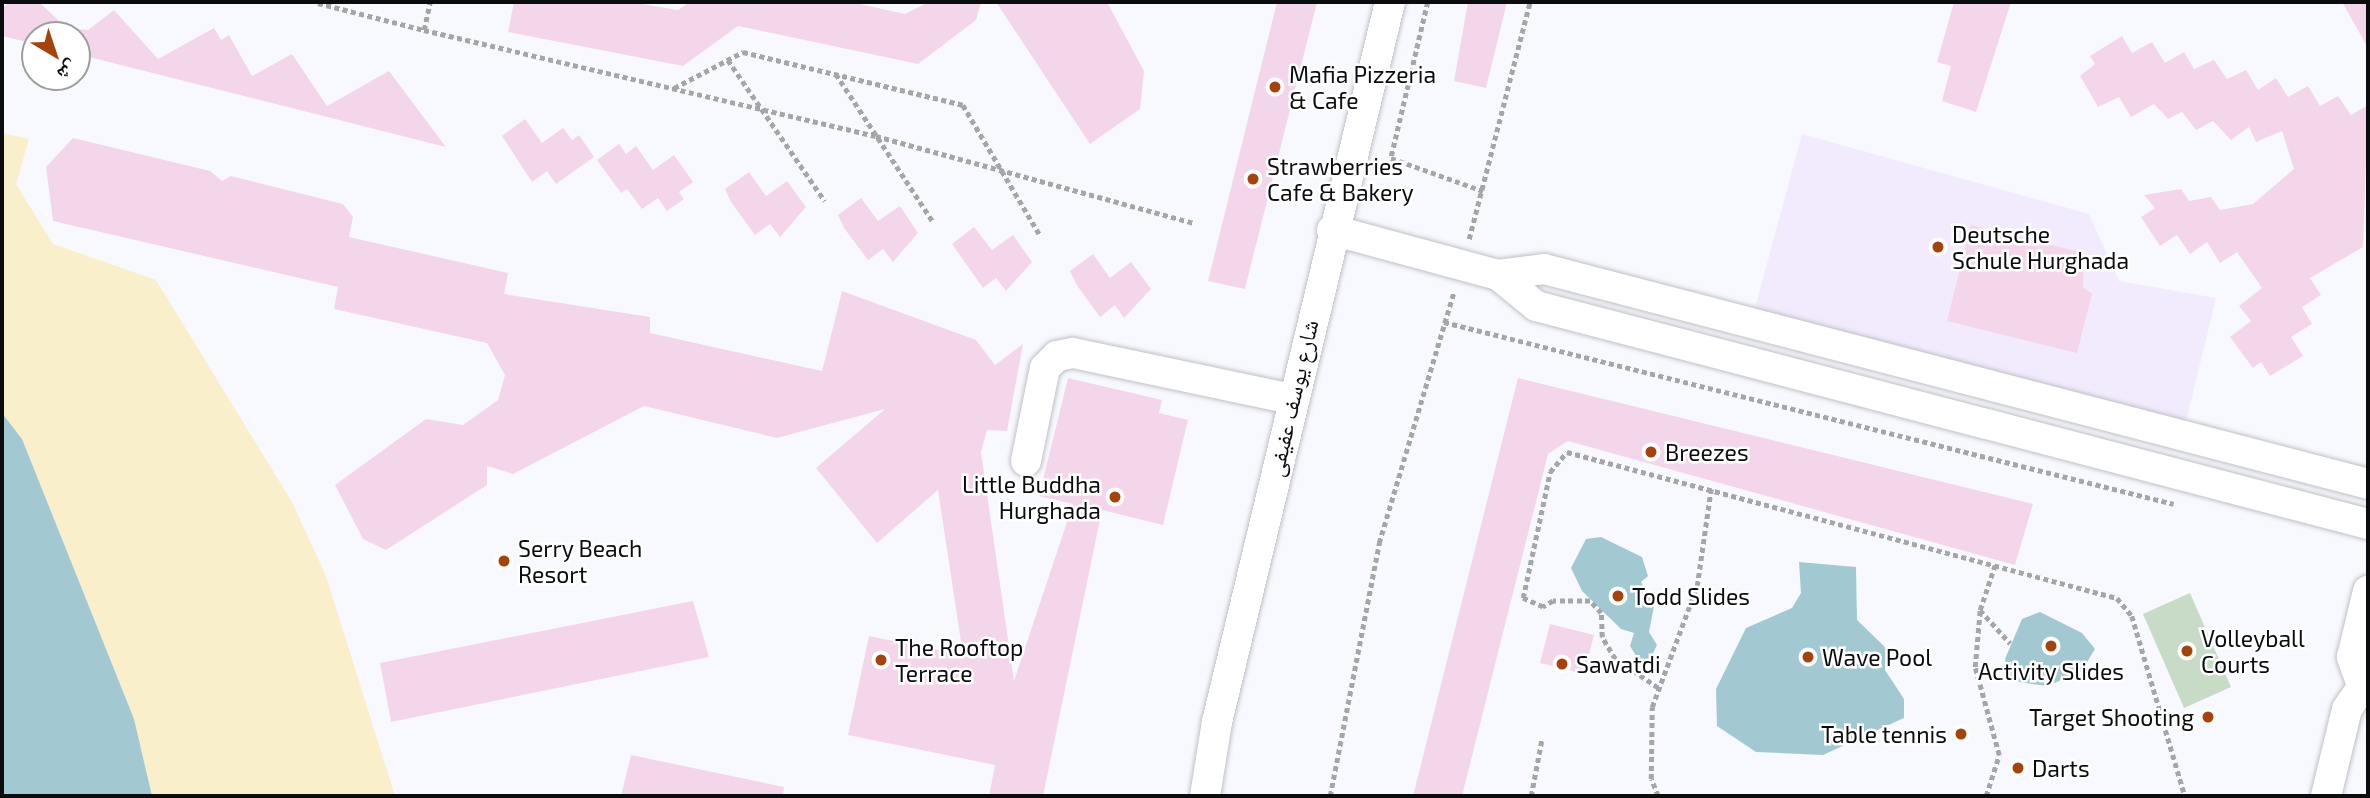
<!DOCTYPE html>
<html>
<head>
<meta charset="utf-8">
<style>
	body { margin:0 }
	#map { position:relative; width:2370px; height:798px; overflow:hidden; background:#f7f9fe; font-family:"Exo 2","Noto Naskh Arabic",sans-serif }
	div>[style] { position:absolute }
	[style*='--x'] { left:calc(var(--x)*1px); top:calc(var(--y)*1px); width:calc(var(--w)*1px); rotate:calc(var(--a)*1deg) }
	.education>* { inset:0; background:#f2ebfd }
	.green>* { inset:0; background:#c7dbc7 }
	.sand>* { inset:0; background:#f9efca }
	.water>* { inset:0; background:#a2c9d2 }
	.building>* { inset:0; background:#f4d6eb }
	.path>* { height:4.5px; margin-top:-2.25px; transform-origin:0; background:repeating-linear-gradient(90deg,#a4a6aa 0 5px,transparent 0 8.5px) }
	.roads { filter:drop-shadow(0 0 2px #c0c1c6) drop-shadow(0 0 2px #c0c1c6) }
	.minor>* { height:30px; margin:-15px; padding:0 15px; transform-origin:15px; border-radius:15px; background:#fff }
	.dots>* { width:19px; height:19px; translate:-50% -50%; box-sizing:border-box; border:4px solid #fff; border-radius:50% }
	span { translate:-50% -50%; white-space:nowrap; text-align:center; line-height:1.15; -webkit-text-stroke:5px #fff; paint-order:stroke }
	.poi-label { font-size:23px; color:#0b0c0e }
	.left { translate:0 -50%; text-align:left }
	.right { translate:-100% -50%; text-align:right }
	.street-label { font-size:23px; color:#0b0c0e }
	.frame { position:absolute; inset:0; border:4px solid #0b0c0e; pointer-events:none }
	.north { position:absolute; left:21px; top:21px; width:70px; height:70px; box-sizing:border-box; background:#fff; border:2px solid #9d9e9f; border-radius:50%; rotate:141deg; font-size:19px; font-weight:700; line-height:28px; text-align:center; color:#0b0c0e }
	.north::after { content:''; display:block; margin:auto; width:24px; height:32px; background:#a6430a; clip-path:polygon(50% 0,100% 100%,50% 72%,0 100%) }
</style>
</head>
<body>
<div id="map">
	<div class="education">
		<i style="clip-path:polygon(1802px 134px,2089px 214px,2119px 281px,2216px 298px,2185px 426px,1755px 308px)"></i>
	</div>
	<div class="green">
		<i style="clip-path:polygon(2190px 593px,2231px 687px,2184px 708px,2143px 614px)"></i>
	</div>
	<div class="sand">
		<i style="clip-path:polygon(2px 133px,29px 139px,16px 184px,53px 244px,156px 280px,292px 502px,326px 576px,395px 796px,152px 796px,134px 719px,22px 439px,2px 413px)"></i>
	</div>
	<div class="water">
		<i style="clip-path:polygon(2px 413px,22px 439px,134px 719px,152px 796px,2px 796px)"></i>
		<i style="clip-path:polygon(1601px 537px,1642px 557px,1648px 576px,1641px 582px,1654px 606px,1649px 632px,1657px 645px,1650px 660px,1640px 662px,1630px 646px,1634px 633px,1621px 629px,1582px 591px,1571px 568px,1586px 539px)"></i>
		<i style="clip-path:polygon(1799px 562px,1856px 567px,1857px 620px,1889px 651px,1885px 670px,1904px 699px,1904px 718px,1823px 755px,1756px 752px,1717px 726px,1716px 689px,1746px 628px,1792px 608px,1801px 593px)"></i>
		<i style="clip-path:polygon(2040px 612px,2082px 633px,2095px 649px,2081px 672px,2047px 686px,2011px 681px,2005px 659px,2022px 619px)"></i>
	</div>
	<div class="building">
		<i style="clip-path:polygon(11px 2px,39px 2px,74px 35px,35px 35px,35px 44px,2px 36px,2px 8px)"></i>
		<i style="clip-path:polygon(514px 2px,631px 2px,678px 10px,690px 2px,851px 2px,905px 14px,929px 2px,981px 2px,976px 20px,918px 64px,738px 26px,683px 66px,508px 32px)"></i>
		<i style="clip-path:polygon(996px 2px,1107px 2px,1144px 71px,1140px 109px,1090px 144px)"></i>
		<i style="clip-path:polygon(1277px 2px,1317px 2px,1245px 289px,1208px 281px)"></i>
		<i style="clip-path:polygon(1468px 2px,1507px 2px,1486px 88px,1454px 81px)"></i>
		<i style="clip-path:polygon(1954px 2px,2011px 2px,1976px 112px,1942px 101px,1951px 66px,1937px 62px)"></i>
		<i style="clip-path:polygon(2342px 2px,2368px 2px,2368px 48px)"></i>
		<i style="clip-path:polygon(114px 10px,158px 59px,214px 28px,221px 40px,229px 35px,252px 76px,292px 54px,327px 106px,389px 71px,446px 147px,77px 54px,77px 29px,88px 30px)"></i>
		<i style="clip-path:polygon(2122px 36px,2132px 53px,2152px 42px,2165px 63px,2184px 52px,2194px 69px,2214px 60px,2227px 79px,2246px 70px,2258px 90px,2276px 78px,2288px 97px,2308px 86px,2320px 106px,2338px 96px,2351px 115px,2368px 105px,2363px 247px,2310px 278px,2321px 295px,2302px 307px,2312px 324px,2291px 337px,2303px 356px,2270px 376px,2261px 362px,2253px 368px,2230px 337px,2251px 321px,2239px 306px,2262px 288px,2237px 252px,2220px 263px,2207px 242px,2190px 254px,2177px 235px,2160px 246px,2141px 217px,2155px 208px,2144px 195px,2181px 189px,2189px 201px,2211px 197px,2220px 210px,2253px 204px,2294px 169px,2282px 131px,2256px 142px,2249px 127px,2231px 140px,2213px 121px,2196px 130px,2182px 112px,2168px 119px,2154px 104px,2131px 117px,2119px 97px,2098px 107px,2080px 76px,2095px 64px,2090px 56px)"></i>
		<i style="clip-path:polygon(525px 119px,542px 143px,563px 128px,572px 140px,579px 135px,594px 157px,556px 184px,547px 171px,532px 182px,502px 136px)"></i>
		<i style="clip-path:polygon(73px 138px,210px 171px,222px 181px,231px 176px,343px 204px,353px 217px,349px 237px,508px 273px,504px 294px,650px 317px,650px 333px,822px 371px,842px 291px,976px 340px,995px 365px,1023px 344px,1007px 431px,987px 430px,981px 452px,1014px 681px,1073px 504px,1039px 496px,1068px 378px,1162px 400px,1159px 413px,1188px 420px,1163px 525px,1102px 510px,1043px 796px,989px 796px,995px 765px,848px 735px,869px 636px,963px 655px,938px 490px,877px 543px,816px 468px,885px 409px,777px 438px,644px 406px,513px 474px,487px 466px,487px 485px,386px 550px,363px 539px,335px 485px,426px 419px,463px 425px,498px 400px,505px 375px,487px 343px,334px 309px,338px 287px,53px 221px,46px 167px)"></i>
		<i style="clip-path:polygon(619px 144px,626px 154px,636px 146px,653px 170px,674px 155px,693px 182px,679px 192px,684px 199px,667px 211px,658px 198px,642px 209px,627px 189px,621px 193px,597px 160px)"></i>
		<i style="clip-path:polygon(749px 172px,766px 196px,787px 181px,806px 207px,780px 237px,770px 224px,755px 235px,731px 202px,725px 189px)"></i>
		<i style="clip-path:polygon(861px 198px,878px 221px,900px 206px,918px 233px,893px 262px,883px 249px,868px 260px,844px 228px,838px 215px)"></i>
		<i style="clip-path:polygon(1971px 225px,2076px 251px,2084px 262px,2083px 287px,2092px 294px,2077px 353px,1947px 321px)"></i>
		<i style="clip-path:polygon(974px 227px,992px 250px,1013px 235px,1032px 262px,1006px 291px,996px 278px,983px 288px,952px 244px)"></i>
		<i style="clip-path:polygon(1093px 254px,1110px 278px,1131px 262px,1151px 289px,1124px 318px,1115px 305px,1100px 317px,1076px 284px,1070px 271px)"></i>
		<i style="clip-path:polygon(1518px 378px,2033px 504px,2015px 565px,1568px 441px,1548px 454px,1462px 796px,1413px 796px)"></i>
		<i style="clip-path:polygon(693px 601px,709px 657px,391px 722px,380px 663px)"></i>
		<i style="clip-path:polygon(1550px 624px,1594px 635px,1584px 674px,1540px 663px)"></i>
		<i style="clip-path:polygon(631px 755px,784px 787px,783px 796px,621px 796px)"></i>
	</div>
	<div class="path">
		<i style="--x:1428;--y:2;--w:160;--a:103.3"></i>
		<i style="--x:1391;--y:158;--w:98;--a:19.7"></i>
		<i style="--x:318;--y:3;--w:109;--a:14.3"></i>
		<i style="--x:424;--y:30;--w:29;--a:-78"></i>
		<i style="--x:424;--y:30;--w:464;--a:13.2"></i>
		<i style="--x:876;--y:136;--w:330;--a:15.3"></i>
		<i style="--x:728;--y:60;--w:171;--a:55.5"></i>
		<i style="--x:836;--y:74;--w:178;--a:56.7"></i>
		<i style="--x:674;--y:88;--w:78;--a:-27.6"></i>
		<i style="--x:743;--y:52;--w:226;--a:13.5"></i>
		<i style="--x:963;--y:105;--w:151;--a:59.4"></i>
		<i style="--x:1469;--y:239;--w:245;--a:-75.6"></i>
		<i style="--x:1444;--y:322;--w:752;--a:14"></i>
		<i style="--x:1980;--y:610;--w:45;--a:47.7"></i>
		<i style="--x:1658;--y:688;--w:52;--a:-146"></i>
		<i style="--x:1615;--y:659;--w:26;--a:-121"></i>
		<i style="--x:1602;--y:637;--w:24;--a:-92"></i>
		<i style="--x:1601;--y:613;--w:16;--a:-133"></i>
		<i style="--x:1590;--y:601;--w:37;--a:180"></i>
		<i style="--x:1553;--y:601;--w:12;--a:149"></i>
		<i style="--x:1543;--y:607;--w:22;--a:-156"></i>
		<i style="--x:1523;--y:598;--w:129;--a:-77.9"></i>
		<i style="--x:1550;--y:472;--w:26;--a:-50"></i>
		<i style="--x:1567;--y:452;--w:569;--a:14.87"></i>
		<i style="--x:2117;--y:598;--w:23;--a:50"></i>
		<i style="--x:2132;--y:616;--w:188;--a:73.6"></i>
		<i style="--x:1330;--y:796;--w:258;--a:-79"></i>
		<i style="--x:1379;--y:543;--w:263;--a:-73.4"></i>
		<i style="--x:1531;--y:796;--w:59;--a:-79.3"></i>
		<i style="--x:1658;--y:796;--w:18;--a:-112"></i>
		<i style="--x:1651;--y:779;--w:72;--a:-89.2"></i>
		<i style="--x:1652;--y:707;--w:129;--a:-69.6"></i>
		<i style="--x:1697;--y:586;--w:98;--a:-81.8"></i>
		<i style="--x:1986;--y:796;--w:43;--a:-72.4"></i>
		<i style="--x:1999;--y:755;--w:91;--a:-105.3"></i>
		<i style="--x:1975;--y:667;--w:57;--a:-85"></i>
		<i style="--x:1980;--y:610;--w:47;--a:-71.6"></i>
	</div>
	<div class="roads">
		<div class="minor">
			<i style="--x:1332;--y:230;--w:172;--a:15.2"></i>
			<i style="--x:1498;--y:275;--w:46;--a:-7.4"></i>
			<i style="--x:1544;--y:269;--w:852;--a:14.62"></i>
			<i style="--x:1498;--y:275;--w:49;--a:39.2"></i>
			<i style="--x:1536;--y:306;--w:860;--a:14.68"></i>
			<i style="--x:1026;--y:461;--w:95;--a:-78.5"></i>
			<i style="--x:1045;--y:368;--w:17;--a:-45"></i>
			<i style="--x:1057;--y:356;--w:16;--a:-11"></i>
			<i style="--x:1073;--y:353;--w:224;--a:11.9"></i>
			<i style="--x:2362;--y:685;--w:30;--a:-110"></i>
			<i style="--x:2352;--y:657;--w:68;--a:-76.4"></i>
			<i style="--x:1205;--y:796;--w:75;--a:-80.8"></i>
			<i style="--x:1217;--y:722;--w:740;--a:-76.49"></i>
			<i style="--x:2326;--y:796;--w:89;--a:-76.4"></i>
			<i style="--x:2347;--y:709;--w:37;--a:-55"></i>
		</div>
	</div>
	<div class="dots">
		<i style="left:1275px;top:87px;background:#a6430a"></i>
		<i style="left:1253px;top:179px;background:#a6430a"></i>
		<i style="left:1938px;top:247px;background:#a6430a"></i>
		<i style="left:1651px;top:452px;background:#a6430a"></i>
		<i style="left:1115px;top:497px;background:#a6430a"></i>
		<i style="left:504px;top:561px;background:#a6430a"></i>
		<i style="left:1618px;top:596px;background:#a6430a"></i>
		<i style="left:2051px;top:646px;background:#a6430a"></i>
		<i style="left:2187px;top:651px;background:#a6430a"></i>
		<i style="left:1808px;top:657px;background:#a6430a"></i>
		<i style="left:881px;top:660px;background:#a6430a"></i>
		<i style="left:1562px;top:664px;background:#a6430a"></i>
		<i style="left:2208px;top:717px;background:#a6430a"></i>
		<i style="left:1961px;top:734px;background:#a6430a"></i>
		<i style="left:2018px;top:768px;background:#a6430a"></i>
	</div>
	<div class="poi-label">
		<span class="left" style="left:1289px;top:87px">Mafia Pizzeria<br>&amp; Cafe</span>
		<span class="left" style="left:1267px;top:179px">Strawberries<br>Cafe &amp; Bakery</span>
		<span class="left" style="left:1952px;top:247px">Deutsche<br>Schule Hurghada</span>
		<span class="left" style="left:1665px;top:452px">Breezes</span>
		<span class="right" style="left:1101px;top:497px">Little Buddha<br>Hurghada</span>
		<span class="left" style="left:518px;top:561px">Serry Beach<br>Resort</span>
		<span class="left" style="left:1632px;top:596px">Todd Slides</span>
		<span class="left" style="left:2201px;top:651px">Volleyball<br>Courts</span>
		<span class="left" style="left:895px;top:660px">The Rooftop<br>Terrace</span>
		<span class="left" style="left:1822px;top:657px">Wave Pool</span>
		<span class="left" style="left:1576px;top:664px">Sawatdi</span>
		<span style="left:2051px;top:671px">Activity Slides</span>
		<span class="right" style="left:2194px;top:717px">Target Shooting</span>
		<span class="right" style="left:1947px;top:734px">Table tennis</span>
		<span class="left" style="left:2032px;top:768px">Darts</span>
	</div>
	<div class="street-label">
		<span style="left:1292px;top:398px;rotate:-77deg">شارع يوسف عفيفى</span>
	</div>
	<div class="frame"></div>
	<div class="north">ش</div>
</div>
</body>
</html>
